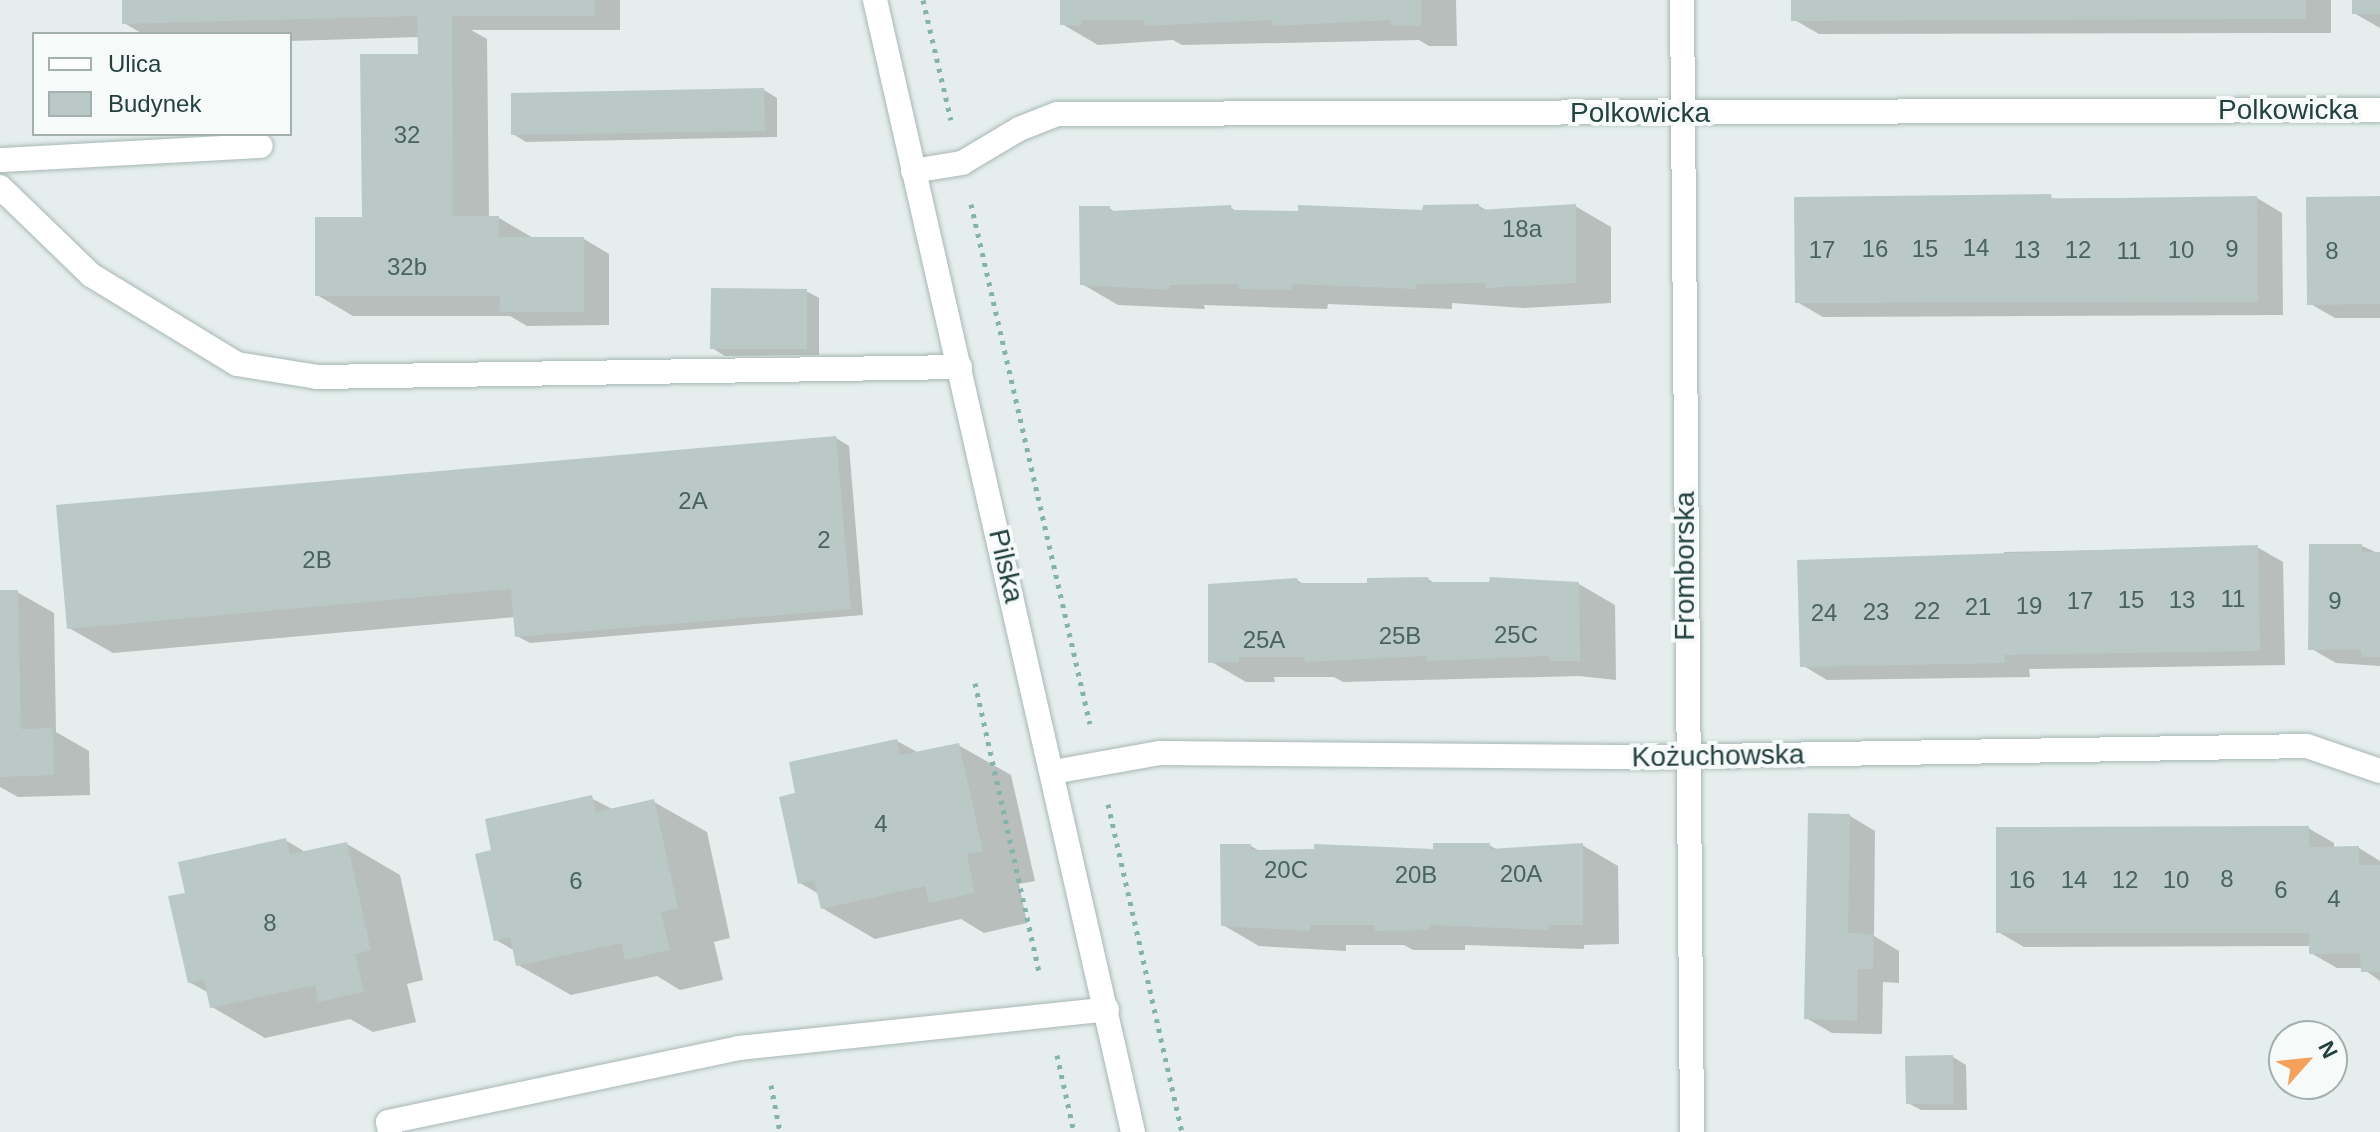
<!DOCTYPE html>
<html>
<head>
<meta charset="utf-8">
<style>
	body { margin:0 }
	#map { position:relative; width:2380px; height:1132px; overflow:hidden; background:#e5eeec; font-family:Arial,sans-serif }
	div>[style] { position:absolute }
	[style*='--x'] { left:calc(var(--x)*1px); top:calc(var(--y)*1px); width:calc(var(--w)*1px); rotate:calc(var(--a)*1deg) }
	.shadow>* { inset:0; background:#0003 }
	.building>* { inset:0; background:#bac9c6 }
	.path>* { height:5px; margin-top:-2.5px; transform-origin:0; background:repeating-linear-gradient(90deg,#84b3ae 0 4px,transparent 0 10px) }
	.roads { filter:drop-shadow(0 0 2px #a7b7b5) drop-shadow(0 0 2px #a7b7b5) }
	.minor>* { height:24px; margin:-12px; padding:0 12px; transform-origin:12px; border-radius:12px; background:#fff }
	span { translate:-50% -50%; white-space:nowrap; text-align:center; line-height:1.15; -webkit-text-stroke:8px #f6faf9; paint-order:stroke }
	.number-label { font-size:24px; color:#496361 }
	.number-label span { -webkit-text-stroke-width:0 }
	.street-label { font-size:28px; color:#23413f }
	.legend { position:absolute; left:32px; top:32px; width:260px; height:104px; box-sizing:border-box; background:#f6faf9; border:2px solid #a2b0af; margin:0; padding:10px 14px; list-style:none; font-size:24px; color:#23413f }
	.legend li { display:flex; align-items:center; gap:16px; height:40px }
	.legend b { width:40px; border:2px solid #a2b0af }
	.north { position:absolute; left:2268px; top:1020px; width:80px; height:80px; box-sizing:border-box; background:#f6faf9; border:2px solid #a2b0af; border-radius:50%; rotate:63deg; font-size:22px; font-weight:700; line-height:32px; text-align:center; color:#23413f }
	.north::after { content:''; display:block; margin:auto; width:28px; height:36px; background:#f6a15b; clip-path:polygon(50% 0,100% 100%,50% 72%,0 100%) }
</style>
</head>
<body>
<div id="map">
	<div class="shadow">
		<i style="clip-path:polygon(124px 0,620px 0,620px 30px,471px 30px,487px 39px,489px 218px,499px 218px,535px 239px,584px 239px,609px 254px,609px 325px,527px 326px,510px 316px,353px 316px,317px 295px,364px 219px,420px 56px,419px 37px,290px 41px,290px 34px,143px 34px,124px 23px)"></i>
		<i style="clip-path:polygon(1062px 0,1456px 0,1457px 46px,1429px 46px,1419px 40px,1182px 45px,1173px 40px,1098px 45px,1062px 24px)"></i>
		<i style="clip-path:polygon(1793px 0,2331px 0,2331px 33px,1819px 34px,1793px 19px)"></i>
		<i style="clip-path:polygon(2354px 0,2380px 0,2380px 28px,2354px 13px)"></i>
		<i style="clip-path:polygon(764px 90px,777px 98px,777px 137px,526px 142px,513px 134px)"></i>
		<i style="clip-path:polygon(2257px 198px,2282px 213px,2283px 315px,1823px 317px,1797px 302px,1796px 199px)"></i>
		<i style="clip-path:polygon(2380px 198px,2380px 318px,2335px 318px,2309px 303px)"></i>
		<i style="clip-path:polygon(1479px 206px,1488px 211px,1575px 206px,1611px 227px,1611px 303px,1524px 308px,1452px 303px,1452px 309px,1328px 304px,1327px 309px,1204px 305px,1205px 309px,1118px 305px,1082px 284px,1109px 208px,1117px 213px,1231px 208px,1240px 213px,1424px 212px)"></i>
		<i style="clip-path:polygon(806px 291px,819px 298px,819px 355px,725px 356px,712px 348px)"></i>
		<i style="clip-path:polygon(836px 438px,849px 446px,863px 615px,530px 643px,517px 636px,515px 617px,113px 653px,69px 628px)"></i>
		<i style="clip-path:polygon(2362px 546px,2380px 554px,2380px 666px,2336px 663px,2310px 648px)"></i>
		<i style="clip-path:polygon(2257px 547px,2283px 562px,2285px 665px,2029px 669px,2030px 677px,1827px 680px,1802px 665px,2005px 559px,2004px 552px)"></i>
		<i style="clip-path:polygon(1428px 579px,1436px 584px,1579px 584px,1615px 605px,1616px 680px,1579px 676px,1343px 682px,1334px 677px,1274px 677px,1275px 682px,1246px 682px,1210px 661px,1297px 580px,1305px 585px,1369px 585px)"></i>
		<i style="clip-path:polygon(0 592px,17px 592px,54px 613px,56px 732px,89px 751px,90px 795px,18px 797px,0 787px)"></i>
		<i style="clip-path:polygon(897px 741px,919px 753px,958px 745px,1011px 775px,1035px 881px,1019px 884px,1027px 923px,984px 933px,961px 919px,875px 939px,822px 908px,819px 894px,800px 883px,798px 795px)"></i>
		<i style="clip-path:polygon(591px 798px,614px 810px,654px 802px,707px 832px,730px 938px,714px 942px,723px 980px,680px 990px,657px 976px,571px 995px,518px 965px,515px 951px,496px 940px,493px 852px)"></i>
		<i style="clip-path:polygon(1850px 816px,1875px 831px,1874px 936px,1899px 951px,1899px 983px,1883px 982px,1882px 1034px,1832px 1033px,1806px 1018px)"></i>
		<i style="clip-path:polygon(2308px 828px,2334px 843px,2334px 849px,2359px 848px,2380px 861px,2380px 981px,2362px 968px,2337px 968px,2311px 953px,2311px 946px,2024px 947px,1998px 932px)"></i>
		<i style="clip-path:polygon(285px 840px,307px 853px,347px 844px,400px 875px,423px 980px,407px 984px,416px 1022px,373px 1032px,350px 1019px,265px 1038px,212px 1007px,209px 993px,189px 982px,187px 894px)"></i>
		<i style="clip-path:polygon(1489px 845px,1498px 850px,1582px 845px,1618px 866px,1619px 944px,1584px 945px,1584px 949px,1465px 945px,1465px 950px,1413px 950px,1404px 945px,1346px 945px,1346px 951px,1259px 946px,1223px 925px,1251px 846px,1261px 852px,1435px 851px)"></i>
		<i style="clip-path:polygon(1953px 1057px,1966px 1065px,1967px 1110px,1921px 1110px,1908px 1103px)"></i>
	</div>
	<div class="building">
		<i style="clip-path:polygon(122px 0,595px 0,595px 16px,452px 16px,453px 216px,499px 216px,499px 237px,584px 237px,584px 312px,499px 312px,500px 296px,315px 296px,315px 217px,362px 217px,360px 54px,418px 54px,417px 16px,122px 24px)"></i>
		<i style="clip-path:polygon(1060px 0,1421px 0,1421px 26px,1391px 26px,1391px 20px,1272px 26px,1272px 20px,1144px 26px,1144px 20px,1082px 20px,1081px 26px,1060px 25px)"></i>
		<i style="clip-path:polygon(1791px 0,2306px 0,2306px 19px,1791px 21px)"></i>
		<i style="clip-path:polygon(2352px 0,2380px 0,2380px 14px,2352px 14px)"></i>
		<i style="clip-path:polygon(764px 88px,765px 131px,511px 135px,511px 93px)"></i>
		<i style="clip-path:polygon(2051px 194px,2052px 199px,2257px 196px,2258px 302px,1795px 303px,1794px 197px)"></i>
		<i style="clip-path:polygon(2380px 196px,2380px 304px,2307px 305px,2306px 197px)"></i>
		<i style="clip-path:polygon(1479px 204px,1479px 210px,1576px 204px,1576px 283px,1486px 288px,1486px 283px,1417px 284px,1416px 289px,1292px 284px,1291px 290px,1239px 289px,1239px 284px,1169px 285px,1169px 290px,1080px 285px,1079px 206px,1110px 206px,1110px 211px,1231px 205px,1232px 210px,1298px 211px,1298px 205px,1422px 210px,1423px 205px)"></i>
		<i style="clip-path:polygon(711px 288px,807px 289px,807px 349px,710px 349px)"></i>
		<i style="clip-path:polygon(836px 436px,851px 609px,515px 637px,511px 589px,67px 629px,56px 505px)"></i>
		<i style="clip-path:polygon(2309px 544px,2362px 544px,2362px 552px,2380px 552px,2380px 657px,2362px 657px,2361px 650px,2308px 650px)"></i>
		<i style="clip-path:polygon(2258px 545px,2260px 651px,2004px 655px,2005px 663px,1800px 667px,1797px 560px)"></i>
		<i style="clip-path:polygon(1428px 577px,1429px 582px,1489px 582px,1490px 577px,1579px 582px,1580px 661px,1549px 661px,1549px 656px,1427px 661px,1427px 656px,1305px 662px,1304px 657px,1239px 657px,1239px 662px,1208px 663px,1208px 584px,1297px 578px,1298px 583px,1367px 583px,1367px 578px)"></i>
		<i style="clip-path:polygon(0 590px,18px 590px,21px 729px,53px 728px,54px 775px,0 777px)"></i>
		<i style="clip-path:polygon(897px 739px,900px 755px,959px 743px,983px 851px,967px 854px,975px 893px,929px 903px,925px 886px,821px 909px,814px 880px,798px 884px,779px 797px,795px 793px,789px 762px)"></i>
		<i style="clip-path:polygon(592px 795px,596px 812px,654px 799px,678px 908px,661px 912px,670px 950px,625px 960px,621px 943px,516px 966px,510px 937px,494px 941px,475px 854px,491px 850px,485px 819px)"></i>
		<i style="clip-path:polygon(1808px 813px,1850px 814px,1848px 933px,1874px 934px,1873px 969px,1858px 969px,1857px 1021px,1804px 1019px)"></i>
		<i style="clip-path:polygon(2309px 826px,2309px 847px,2359px 846px,2359px 865px,2380px 865px,2380px 972px,2361px 972px,2360px 954px,2309px 954px,2309px 933px,1996px 933px,1996px 827px)"></i>
		<i style="clip-path:polygon(286px 838px,290px 854px,347px 842px,371px 950px,355px 954px,364px 992px,318px 1002px,315px 985px,210px 1008px,204px 980px,188px 983px,168px 896px,185px 893px,178px 862px)"></i>
		<i style="clip-path:polygon(1433px 843px,1490px 843px,1489px 849px,1583px 843px,1583px 925px,1548px 925px,1549px 930px,1429px 925px,1429px 930px,1375px 931px,1375px 925px,1311px 925px,1310px 931px,1221px 926px,1220px 844px,1251px 844px,1251px 850px,1314px 849px,1314px 844px,1433px 849px)"></i>
		<i style="clip-path:polygon(1953px 1055px,1954px 1104px,1906px 1104px,1905px 1056px)"></i>
	</div>
	<div class="path">
		<i style="--x:923;--y:0;--w:123;--a:76.9"></i>
		<i style="--x:971;--y:204;--w:533;--a:77.11"></i>
		<i style="--x:975;--y:683;--w:299;--a:77.5"></i>
		<i style="--x:1108;--y:804;--w:336;--a:77.3"></i>
		<i style="--x:1057;--y:1055;--w:79;--a:77.6"></i>
		<i style="--x:771;--y:1085;--w:48;--a:79.2"></i>
	</div>
	<div class="roads">
		<div class="minor">
			<i style="--x:875;--y:0;--w:1161;--a:77.16"></i>
			<i style="--x:1682;--y:0;--w:1132;--a:89.49"></i>
			<i style="--x:0;--y:160;--w:261;--a:-3.1"></i>
			<i style="--x:913;--y:171;--w:50;--a:-9.3"></i>
			<i style="--x:962;--y:163;--w:66;--a:-30.8"></i>
			<i style="--x:1019;--y:129;--w:41;--a:-21.5"></i>
			<i style="--x:1057;--y:114;--w:1323;--a:-0.17"></i>
			<i style="--x:0;--y:187;--w:127;--a:44"></i>
			<i style="--x:91;--y:275;--w:171;--a:31.4"></i>
			<i style="--x:237;--y:364;--w:81;--a:9.2"></i>
			<i style="--x:317;--y:377;--w:643;--a:-0.89"></i>
			<i style="--x:1053;--y:772;--w:109;--a:-10.1"></i>
			<i style="--x:1160;--y:753;--w:493;--a:0.5"></i>
			<i style="--x:1653;--y:757;--w:654;--a:-0.96"></i>
			<i style="--x:2307;--y:746;--w:77;--a:18.9"></i>
			<i style="--x:390;--y:1132;--w:10;--a:-101"></i>
			<i style="--x:388;--y:1122;--w:359;--a:-11.9"></i>
			<i style="--x:739;--y:1048;--w:370;--a:-6"></i>
		</div>
	</div>
	<div class="number-label">
		<span style="left:407px;top:135px">32</span>
		<span style="left:1522px;top:229px">18a</span>
		<span style="left:1976px;top:248px">14</span>
		<span style="left:1875px;top:249px">16</span>
		<span style="left:1925px;top:249px">15</span>
		<span style="left:2232px;top:249px">9</span>
		<span style="left:1822px;top:250px">17</span>
		<span style="left:2027px;top:250px">13</span>
		<span style="left:2078px;top:250px">12</span>
		<span style="left:2181px;top:250px">10</span>
		<span style="left:2129px;top:251px">11</span>
		<span style="left:2332px;top:251px">8</span>
		<span style="left:407px;top:267px">32b</span>
		<span style="left:693px;top:501px">2A</span>
		<span style="left:824px;top:540px">2</span>
		<span style="left:317px;top:560px">2B</span>
		<span style="left:2233px;top:599px">11</span>
		<span style="left:2131px;top:600px">15</span>
		<span style="left:2182px;top:600px">13</span>
		<span style="left:2080px;top:601px">17</span>
		<span style="left:2335px;top:601px">9</span>
		<span style="left:2029px;top:606px">19</span>
		<span style="left:1978px;top:607px">21</span>
		<span style="left:1927px;top:611px">22</span>
		<span style="left:1876px;top:612px">23</span>
		<span style="left:1824px;top:613px">24</span>
		<span style="left:1516px;top:635px">25C</span>
		<span style="left:1400px;top:636px">25B</span>
		<span style="left:1264px;top:640px">25A</span>
		<span style="left:881px;top:824px">4</span>
		<span style="left:1286px;top:870px">20C</span>
		<span style="left:1521px;top:874px">20A</span>
		<span style="left:1416px;top:875px">20B</span>
		<span style="left:2227px;top:879px">8</span>
		<span style="left:2022px;top:880px">16</span>
		<span style="left:2074px;top:880px">14</span>
		<span style="left:2125px;top:880px">12</span>
		<span style="left:2176px;top:880px">10</span>
		<span style="left:576px;top:881px">6</span>
		<span style="left:2281px;top:890px">6</span>
		<span style="left:2334px;top:899px">4</span>
		<span style="left:270px;top:923px">8</span>
	</div>
	<div class="street-label">
		<span style="left:2288px;top:110px">Polkowicka</span>
		<span style="left:1640px;top:113px">Polkowicka</span>
		<span style="left:1006px;top:566px;rotate:77deg">Pilska</span>
		<span style="left:1685px;top:566px;rotate:-90deg">Fromborska</span>
		<span style="left:1718px;top:756px;rotate:-1deg">Kożuchowska</span>
	</div>
	<ul class="legend">
	<li><b style="height:10px;background:#fff"></b>Ulica</li>
	<li><b style="height:22px;background:#bac9c6"></b>Budynek</li>
	</ul>
	<div class="north">N</div>
</div>
</body>
</html>
